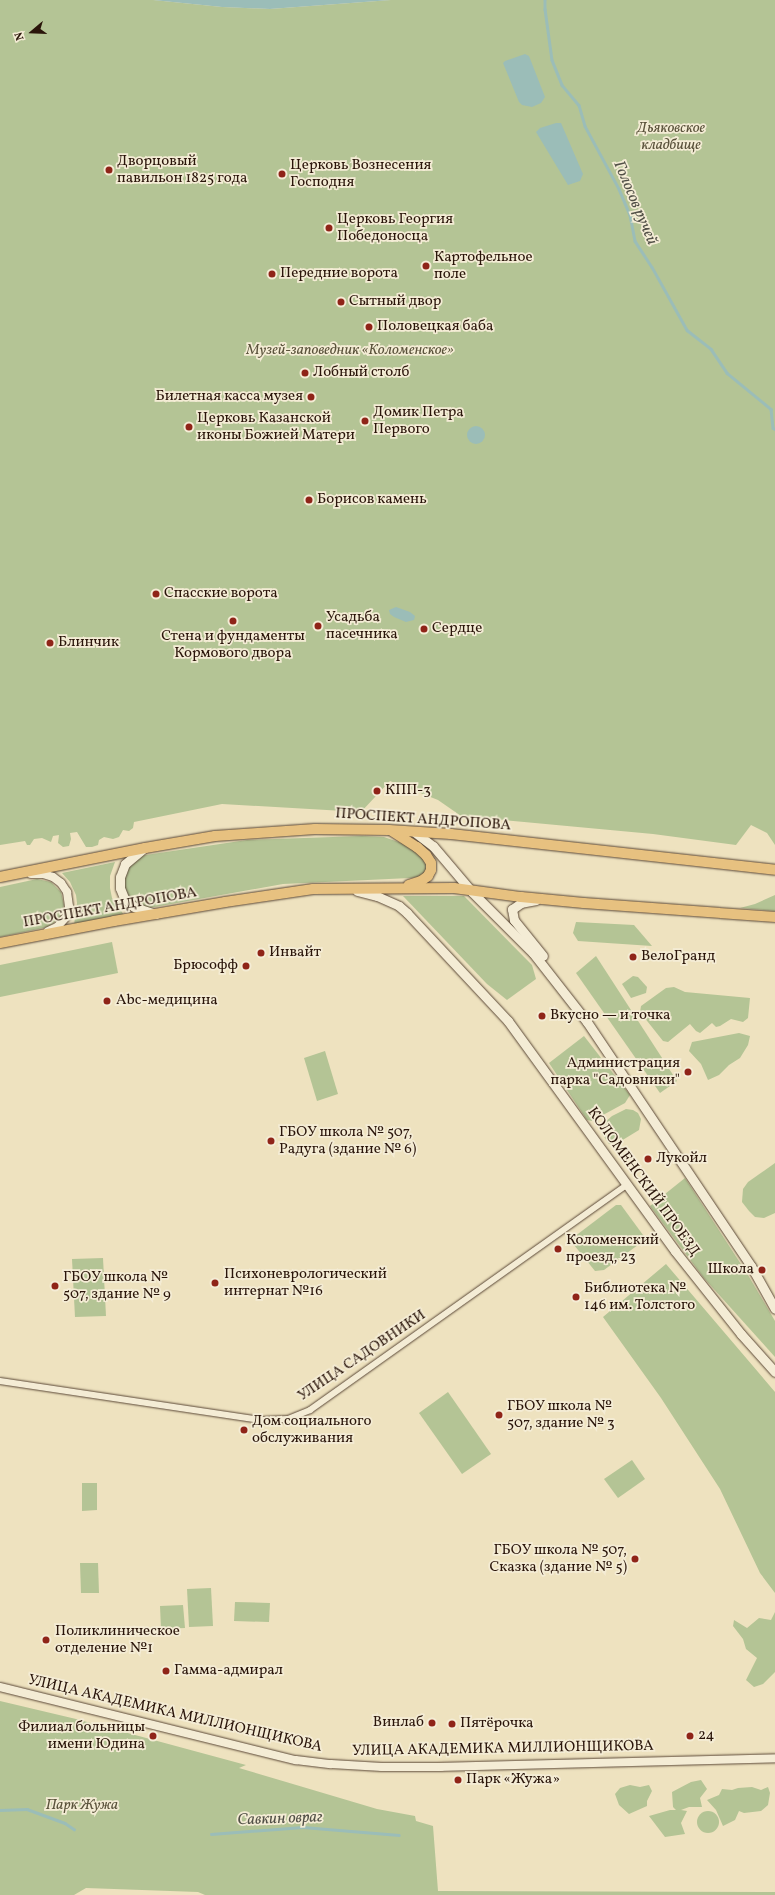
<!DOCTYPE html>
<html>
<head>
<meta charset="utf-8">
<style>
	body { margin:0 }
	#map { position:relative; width:775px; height:1895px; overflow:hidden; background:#eee2bf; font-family:Vollkorn,serif }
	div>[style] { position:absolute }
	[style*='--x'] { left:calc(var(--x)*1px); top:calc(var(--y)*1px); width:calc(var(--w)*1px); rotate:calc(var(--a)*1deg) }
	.green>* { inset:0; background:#b4c495 }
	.round { border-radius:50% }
	.water>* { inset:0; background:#9bbdb8 }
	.stream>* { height:2.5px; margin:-1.25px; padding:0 1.25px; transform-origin:1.25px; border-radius:1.25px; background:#9bbdb8 }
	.roads { filter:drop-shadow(0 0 1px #5b4837) drop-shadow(0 0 1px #5b4837) }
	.minor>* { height:6px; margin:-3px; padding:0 3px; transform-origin:3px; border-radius:3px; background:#f4ecd5 }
	.tertiary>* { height:8px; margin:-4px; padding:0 4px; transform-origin:4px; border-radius:4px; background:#f4ecd5 }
	.secondary>* { height:9px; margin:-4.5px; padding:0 4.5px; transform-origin:4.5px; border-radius:4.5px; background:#f4ecd5 }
	.primary>* { height:10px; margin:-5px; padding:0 5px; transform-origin:5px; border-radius:5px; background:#e7c180 }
	.dots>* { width:11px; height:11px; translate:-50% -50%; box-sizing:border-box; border:2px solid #f4ecd5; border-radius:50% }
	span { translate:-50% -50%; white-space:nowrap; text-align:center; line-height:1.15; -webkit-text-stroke:3.5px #f4ecd5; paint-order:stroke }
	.park-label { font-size:15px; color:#5a523b; font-style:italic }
	.poi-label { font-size:15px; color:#2a150a }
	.left { translate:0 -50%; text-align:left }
	.right { translate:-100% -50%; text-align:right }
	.street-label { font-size:15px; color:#2a150a }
	.water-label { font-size:16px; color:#525047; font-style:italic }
	.north { position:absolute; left:12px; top:12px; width:40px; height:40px; -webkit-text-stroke:3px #f4ecd5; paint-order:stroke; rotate:251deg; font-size:11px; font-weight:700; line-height:16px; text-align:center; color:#2a150a }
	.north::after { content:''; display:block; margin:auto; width:14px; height:18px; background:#2a150a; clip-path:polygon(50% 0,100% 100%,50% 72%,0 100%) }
</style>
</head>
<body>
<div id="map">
	<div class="green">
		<i style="clip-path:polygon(0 0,153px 0,222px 7px,270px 9px,391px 0,775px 0,775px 845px,767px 833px,751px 825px,736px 845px,653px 834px,461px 816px,438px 800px,390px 781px,361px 812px,222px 804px,134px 822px,133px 828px,129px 831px,123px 830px,119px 837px,113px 839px,104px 837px,99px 840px,98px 845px,92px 847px,86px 847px,77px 832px,70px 833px,71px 839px,69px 846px,63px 847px,58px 843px,59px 835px,53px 836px,51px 842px,42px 838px,34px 839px,30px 845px,27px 845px,25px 841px,0 845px)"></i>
		<i style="clip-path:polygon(362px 836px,384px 837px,407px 845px,421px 856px,427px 866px,426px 871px,421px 877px,410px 878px,283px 884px,149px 908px,133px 902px,125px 890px,124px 881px,127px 866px,139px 856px,247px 840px)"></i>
		<i style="clip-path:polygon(115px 862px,110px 876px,110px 888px,112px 898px,124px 915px,74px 925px,77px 903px,76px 895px,70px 882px,62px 873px)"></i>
		<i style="clip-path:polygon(37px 879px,51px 882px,61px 892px,64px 905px,60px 918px,48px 927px,0 937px,0 887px)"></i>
		<i style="clip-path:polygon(775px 895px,775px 911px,740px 908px,755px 904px)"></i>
		<i style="clip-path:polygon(403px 896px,464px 896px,532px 965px,536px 979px,507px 1000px,487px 984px)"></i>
		<i style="clip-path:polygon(576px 922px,634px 925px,652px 946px,578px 941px,573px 933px)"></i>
		<i style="clip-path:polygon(112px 942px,118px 973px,0 997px,0 965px)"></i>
		<i style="clip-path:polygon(596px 956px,677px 1081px,660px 1093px,576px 973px)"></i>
		<i style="clip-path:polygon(633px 976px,638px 977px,647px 987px,646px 993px,631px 998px,622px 984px)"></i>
		<i style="clip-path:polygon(674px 987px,685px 992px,750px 998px,748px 1018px,743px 1022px,731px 1019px,720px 1026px,716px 1027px,712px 1023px,700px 1033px,696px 1031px,690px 1024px,668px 1042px,663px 1041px,640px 1012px,641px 1006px,666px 988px)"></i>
		<i style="clip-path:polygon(739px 1033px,750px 1036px,748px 1045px,740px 1058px,729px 1065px,719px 1075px,708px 1080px,701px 1064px,689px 1051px,692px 1042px)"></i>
		<i style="clip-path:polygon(584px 1036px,630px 1095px,625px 1103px,592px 1121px,587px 1120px,549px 1063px)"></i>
		<i style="clip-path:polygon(325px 1051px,338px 1094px,317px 1101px,304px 1058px)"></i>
		<i style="clip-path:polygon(626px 1109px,633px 1110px,638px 1113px,641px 1119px,639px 1130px,621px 1141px,622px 1143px,617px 1145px,609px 1144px,602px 1134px,604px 1123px,612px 1116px)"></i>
		<i style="clip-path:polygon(775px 1163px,775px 1213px,764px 1218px,755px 1217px,749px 1211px,742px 1202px,743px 1189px,748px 1182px)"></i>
		<i style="clip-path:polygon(685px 1178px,748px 1275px,775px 1321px,775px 1357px,703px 1277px,650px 1206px)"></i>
		<i style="clip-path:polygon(616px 1205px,621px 1205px,646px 1239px,604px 1270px,595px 1271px,570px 1240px)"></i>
		<i style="clip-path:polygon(103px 1258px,106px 1316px,75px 1317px,72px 1259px)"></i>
		<i style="clip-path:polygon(666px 1264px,775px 1392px,775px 1593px,760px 1573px,720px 1489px,661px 1398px,603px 1317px)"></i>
		<i style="clip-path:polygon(448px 1392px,491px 1454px,462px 1474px,419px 1413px)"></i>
		<i style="clip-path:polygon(632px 1460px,645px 1479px,618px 1498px,604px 1479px)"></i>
		<i style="clip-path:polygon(82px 1483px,97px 1483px,97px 1510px,82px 1511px)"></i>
		<i style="clip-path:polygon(80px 1563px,98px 1563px,99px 1593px,81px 1593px)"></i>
		<i style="clip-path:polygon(211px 1588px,213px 1626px,189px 1627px,187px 1589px)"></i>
		<i style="clip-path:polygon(235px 1602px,270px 1603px,269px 1622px,234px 1621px)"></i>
		<i style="clip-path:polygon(183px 1605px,185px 1628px,161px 1629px,160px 1606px)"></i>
		<i style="clip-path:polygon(775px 1612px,775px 1672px,763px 1684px,754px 1687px,746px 1680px,757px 1658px,746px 1649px,743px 1639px,733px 1626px,734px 1620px,747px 1628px,759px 1618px,771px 1620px)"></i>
		<i style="clip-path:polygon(0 1701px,76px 1719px,246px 1765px,239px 1768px,377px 1809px,415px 1816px,416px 1821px,433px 1826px,438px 1891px,775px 1892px,775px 1895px,205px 1895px,198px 1892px,86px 1888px,74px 1895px,0 1895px)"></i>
		<i style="clip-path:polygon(701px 1780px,707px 1789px,700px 1798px,702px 1807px,689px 1807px,681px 1810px,687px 1811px,681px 1823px,685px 1834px,665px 1837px,649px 1816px,670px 1810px,676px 1810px,673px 1807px,672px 1792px,691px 1782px)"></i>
		<i style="clip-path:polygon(630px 1785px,640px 1787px,649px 1785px,652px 1791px,647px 1801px,647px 1806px,629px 1814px,619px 1805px,615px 1794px,620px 1788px)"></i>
		<i style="clip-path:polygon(752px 1787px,761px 1790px,768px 1787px,770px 1793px,768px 1805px,761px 1811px,744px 1813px,739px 1811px,735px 1820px,723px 1826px,716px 1810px,707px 1800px,719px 1795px,722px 1789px,732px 1790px,738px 1788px)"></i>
		<i class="round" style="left:697px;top:1811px;width:22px;height:22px"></i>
	</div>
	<div class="water">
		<i style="clip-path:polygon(153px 0,391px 0,270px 9px,222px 7px)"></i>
		<i style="clip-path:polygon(525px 54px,529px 56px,545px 97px,541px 103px,532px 107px,522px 105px,519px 102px,503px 63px,505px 61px)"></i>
		<i style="clip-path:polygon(556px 123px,561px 123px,583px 174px,580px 181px,568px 185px,536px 132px,540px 128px)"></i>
		<i class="round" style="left:467px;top:426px;width:18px;height:18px"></i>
		<i style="clip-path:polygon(396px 607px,410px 612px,415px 616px,414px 620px,406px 622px,394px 617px,390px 614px,389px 610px)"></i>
	</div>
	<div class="stream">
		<i style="--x:545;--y:0;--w:9;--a:90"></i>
		<i style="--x:545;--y:9;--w:51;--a:82.2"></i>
		<i style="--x:552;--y:60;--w:27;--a:68"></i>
		<i style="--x:562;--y:85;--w:26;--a:50"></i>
		<i style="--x:579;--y:105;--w:22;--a:74"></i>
		<i style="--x:585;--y:126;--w:72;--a:61.6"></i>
		<i style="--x:619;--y:189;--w:28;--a:67"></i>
		<i style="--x:630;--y:215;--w:26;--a:79"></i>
		<i style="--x:635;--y:241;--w:31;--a:57"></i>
		<i style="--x:652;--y:267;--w:72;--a:60.9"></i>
		<i style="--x:687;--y:330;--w:31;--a:38"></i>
		<i style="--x:711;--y:349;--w:29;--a:56"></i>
		<i style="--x:727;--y:373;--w:57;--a:39.3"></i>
		<i style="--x:771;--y:409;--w:19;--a:84"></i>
		<i style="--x:773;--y:428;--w:2;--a:27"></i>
		<i style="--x:0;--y:1810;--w:27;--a:-2"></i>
		<i style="--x:27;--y:1809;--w:40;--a:20.2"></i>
		<i style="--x:65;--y:1823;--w:11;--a:34"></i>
		<i style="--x:211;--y:1834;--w:92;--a:-4.4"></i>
		<i style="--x:303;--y:1827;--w:96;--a:4.8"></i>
	</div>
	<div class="roads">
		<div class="minor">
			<i style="--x:0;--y:1381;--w:265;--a:8.5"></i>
			<i style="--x:262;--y:1420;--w:26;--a:-2"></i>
			<i style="--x:288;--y:1419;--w:24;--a:-22"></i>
			<i style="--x:310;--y:1410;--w:389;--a:-35.4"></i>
		</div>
		<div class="tertiary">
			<i style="--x:31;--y:874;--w:12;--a:0"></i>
			<i style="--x:43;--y:874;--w:10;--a:17"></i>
			<i style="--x:53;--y:877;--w:10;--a:37"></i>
			<i style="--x:61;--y:883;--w:11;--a:56"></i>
			<i style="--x:67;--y:892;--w:15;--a:82"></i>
			<i style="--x:69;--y:907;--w:9;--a:103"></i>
			<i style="--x:67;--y:916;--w:15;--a:132"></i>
			<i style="--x:57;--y:927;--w:10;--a:156"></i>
			<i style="--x:0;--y:1687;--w:305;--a:13.9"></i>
			<i style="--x:296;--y:1760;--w:35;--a:7"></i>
			<i style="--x:331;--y:1764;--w:51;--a:3.4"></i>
			<i style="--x:382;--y:1767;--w:59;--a:0"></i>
			<i style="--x:441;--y:1767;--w:334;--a:-1.5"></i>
		</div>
		<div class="secondary">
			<i style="--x:413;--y:831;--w:25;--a:37"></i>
			<i style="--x:433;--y:846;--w:60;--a:49.7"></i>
			<i style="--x:472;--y:892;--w:86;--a:45"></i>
			<i style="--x:533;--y:953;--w:88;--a:52"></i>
			<i style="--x:587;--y:1022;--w:294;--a:56.1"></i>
			<i style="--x:751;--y:1266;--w:49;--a:60.8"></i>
			<i style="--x:144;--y:848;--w:25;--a:140"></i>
			<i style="--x:125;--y:864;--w:14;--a:111"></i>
			<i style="--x:120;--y:877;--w:11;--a:90"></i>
			<i style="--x:120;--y:888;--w:11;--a:68"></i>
			<i style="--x:124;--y:898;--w:13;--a:42"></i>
			<i style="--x:134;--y:907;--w:23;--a:18"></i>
			<i style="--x:357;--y:891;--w:21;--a:14"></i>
			<i style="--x:377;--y:896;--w:24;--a:24"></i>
			<i style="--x:399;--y:906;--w:11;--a:41"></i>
			<i style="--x:407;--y:913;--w:148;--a:46.9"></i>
			<i style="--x:508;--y:1021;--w:284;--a:54"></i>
			<i style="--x:675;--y:1251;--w:106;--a:51.5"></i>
			<i style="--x:741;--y:1334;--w:51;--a:48.2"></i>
			<i style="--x:536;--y:900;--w:15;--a:169"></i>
			<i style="--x:521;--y:903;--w:11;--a:146"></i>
			<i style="--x:512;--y:909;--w:11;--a:80"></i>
			<i style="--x:514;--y:920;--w:46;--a:51.1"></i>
		</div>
		<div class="primary">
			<i style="--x:392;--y:831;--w:30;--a:33"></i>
			<i style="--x:417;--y:847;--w:12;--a:42"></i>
			<i style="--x:426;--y:855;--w:9;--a:58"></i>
			<i style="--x:431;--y:863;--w:7;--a:90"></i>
			<i style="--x:431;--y:870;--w:7;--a:117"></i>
			<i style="--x:428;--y:876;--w:9;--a:144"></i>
			<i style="--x:421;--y:881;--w:13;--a:162"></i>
			<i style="--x:0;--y:877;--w:148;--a:-11.3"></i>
			<i style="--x:145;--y:848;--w:71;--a:-9.7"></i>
			<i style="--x:215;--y:836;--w:100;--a:-4"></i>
			<i style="--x:315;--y:829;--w:74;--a:0.8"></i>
			<i style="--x:389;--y:830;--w:62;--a:3.7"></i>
			<i style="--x:451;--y:834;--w:326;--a:6.3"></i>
			<i style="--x:0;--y:943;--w:116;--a:-10.9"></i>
			<i style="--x:114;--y:921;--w:113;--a:-9.7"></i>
			<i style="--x:225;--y:902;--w:89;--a:-8.4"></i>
			<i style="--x:313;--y:889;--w:141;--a:-0.4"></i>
			<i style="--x:454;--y:888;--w:68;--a:7.7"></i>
			<i style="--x:521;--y:897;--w:63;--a:5.4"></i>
			<i style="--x:584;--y:903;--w:192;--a:4.2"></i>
		</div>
	</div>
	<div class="dots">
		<i style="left:109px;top:170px;background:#8f2418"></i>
		<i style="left:282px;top:174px;background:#8f2418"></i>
		<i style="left:329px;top:228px;background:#8f2418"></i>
		<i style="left:426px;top:266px;background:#8f2418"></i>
		<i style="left:272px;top:274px;background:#8f2418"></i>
		<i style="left:341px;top:302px;background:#8f2418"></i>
		<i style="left:369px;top:327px;background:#8f2418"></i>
		<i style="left:305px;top:373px;background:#8f2418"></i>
		<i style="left:311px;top:397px;background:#8f2418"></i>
		<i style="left:365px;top:421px;background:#8f2418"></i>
		<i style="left:189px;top:427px;background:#8f2418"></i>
		<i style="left:309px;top:500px;background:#8f2418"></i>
		<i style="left:156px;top:594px;background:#8f2418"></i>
		<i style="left:233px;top:621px;background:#8f2418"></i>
		<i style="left:318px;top:626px;background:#8f2418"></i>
		<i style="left:424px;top:629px;background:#8f2418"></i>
		<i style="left:50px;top:643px;background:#8f2418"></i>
		<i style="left:377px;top:791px;background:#8f2418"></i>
		<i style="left:261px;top:953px;background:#8f2418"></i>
		<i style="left:633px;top:957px;background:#8f2418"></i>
		<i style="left:246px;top:966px;background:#8f2418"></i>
		<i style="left:107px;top:1001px;background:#8f2418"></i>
		<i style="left:542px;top:1016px;background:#8f2418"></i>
		<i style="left:688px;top:1072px;background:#8f2418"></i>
		<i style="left:271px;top:1141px;background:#8f2418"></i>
		<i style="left:648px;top:1159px;background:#8f2418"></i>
		<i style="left:558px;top:1249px;background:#8f2418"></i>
		<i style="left:762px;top:1270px;background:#8f2418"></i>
		<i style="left:215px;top:1283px;background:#8f2418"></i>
		<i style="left:55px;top:1286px;background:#8f2418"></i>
		<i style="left:576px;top:1297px;background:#8f2418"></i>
		<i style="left:499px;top:1415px;background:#8f2418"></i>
		<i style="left:244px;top:1430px;background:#8f2418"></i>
		<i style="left:635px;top:1559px;background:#8f2418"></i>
		<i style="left:46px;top:1640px;background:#8f2418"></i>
		<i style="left:166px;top:1671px;background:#8f2418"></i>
		<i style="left:432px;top:1723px;background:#8f2418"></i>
		<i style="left:452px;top:1724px;background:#8f2418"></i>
		<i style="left:153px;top:1736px;background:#8f2418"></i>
		<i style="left:690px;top:1736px;background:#8f2418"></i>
		<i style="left:458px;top:1780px;background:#8f2418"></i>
	</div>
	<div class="park-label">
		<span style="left:671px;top:137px">Дьяковское<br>кладбище</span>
		<span style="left:350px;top:351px">Музей-заповедник «Коломенское»</span>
		<span style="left:82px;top:1806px">Парк Жужа</span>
	</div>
	<div class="poi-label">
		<span class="left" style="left:117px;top:170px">Дворцовый<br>павильон 1825 года</span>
		<span class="left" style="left:290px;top:174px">Церковь Вознесения<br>Господня</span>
		<span class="left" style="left:337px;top:228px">Церковь Георгия<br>Победоносца</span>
		<span class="left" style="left:434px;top:266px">Картофельное<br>поле</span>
		<span class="left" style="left:280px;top:274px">Передние ворота</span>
		<span class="left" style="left:349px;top:302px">Сытный двор</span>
		<span class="left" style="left:377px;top:327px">Половецкая баба</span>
		<span class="left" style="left:313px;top:373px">Лобный столб</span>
		<span class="right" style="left:303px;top:397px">Билетная касса музея</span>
		<span class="left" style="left:373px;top:421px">Домик Петра<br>Первого</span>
		<span class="left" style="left:197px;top:427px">Церковь Казанской<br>иконы Божией Матери</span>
		<span class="left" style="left:317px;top:500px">Борисов камень</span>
		<span class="left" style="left:164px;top:594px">Спасские ворота</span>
		<span class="left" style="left:326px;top:626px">Усадьба<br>пасечника</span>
		<span class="left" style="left:432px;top:629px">Сердце</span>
		<span style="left:233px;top:645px">Стена и фундаменты<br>Кормового двора</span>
		<span class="left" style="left:58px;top:643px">Блинчик</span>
		<span class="left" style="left:385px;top:791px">КПП-3</span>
		<span class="left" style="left:269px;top:953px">Инвайт</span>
		<span class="left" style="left:641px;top:957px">ВелоГранд</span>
		<span class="right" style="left:238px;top:966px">Брюсофф</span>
		<span class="left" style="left:116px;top:1001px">Abc-медицина</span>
		<span class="left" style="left:550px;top:1016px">Вкусно — и точка</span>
		<span class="right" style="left:680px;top:1072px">Администрация<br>парка "Садовники"</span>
		<span class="left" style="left:279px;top:1141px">ГБОУ школа № 507,<br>Радуга (здание № 6)</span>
		<span class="left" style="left:656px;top:1159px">Лукойл</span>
		<span class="left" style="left:566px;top:1249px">Коломенский<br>проезд, 23</span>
		<span class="right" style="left:754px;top:1270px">Школа</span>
		<span class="left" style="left:224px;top:1283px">Психоневрологический<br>интернат №16</span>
		<span class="left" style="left:63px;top:1286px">ГБОУ школа №<br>507, здание № 9</span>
		<span class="left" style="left:584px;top:1297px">Библиотека №<br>146 им. Толстого</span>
		<span class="left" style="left:507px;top:1415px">ГБОУ школа №<br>507, здание № 3</span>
		<span class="left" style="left:252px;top:1430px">Дом социального<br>обслуживания</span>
		<span class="right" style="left:627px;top:1559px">ГБОУ школа № 507,<br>Сказка (здание № 5)</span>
		<span class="left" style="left:55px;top:1640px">Поликлиническое<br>отделение №1</span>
		<span class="left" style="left:174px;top:1671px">Гамма-адмирал</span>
		<span class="right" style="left:424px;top:1723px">Винлаб</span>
		<span class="left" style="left:460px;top:1724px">Пятёрочка</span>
		<span class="right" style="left:145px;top:1736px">Филиал больницы<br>имени Юдина</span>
		<span class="left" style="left:698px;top:1736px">24</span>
		<span class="left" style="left:466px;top:1780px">Парк «Жужа»</span>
	</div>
	<div class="street-label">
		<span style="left:423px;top:820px;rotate:4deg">ПРОСПЕКТ АНДРОПОВА</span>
		<span style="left:110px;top:908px;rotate:-10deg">ПРОСПЕКТ АНДРОПОВА</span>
		<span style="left:643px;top:1182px;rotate:54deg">КОЛОМЕНСКИЙ ПРОЕЗД</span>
		<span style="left:362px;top:1356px;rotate:-34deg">УЛИЦА САДОВНИКИ</span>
		<span style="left:175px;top:1714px;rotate:13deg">УЛИЦА АКАДЕМИКА МИЛЛИОНЩИКОВА</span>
		<span style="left:503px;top:1749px;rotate:-1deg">УЛИЦА АКАДЕМИКА МИЛЛИОНЩИКОВА</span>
	</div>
	<div class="water-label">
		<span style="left:635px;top:203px;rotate:67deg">Голосов ручей</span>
		<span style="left:280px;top:1819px;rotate:-2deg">Савкин овраг</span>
	</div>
	<div class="north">N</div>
</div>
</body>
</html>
